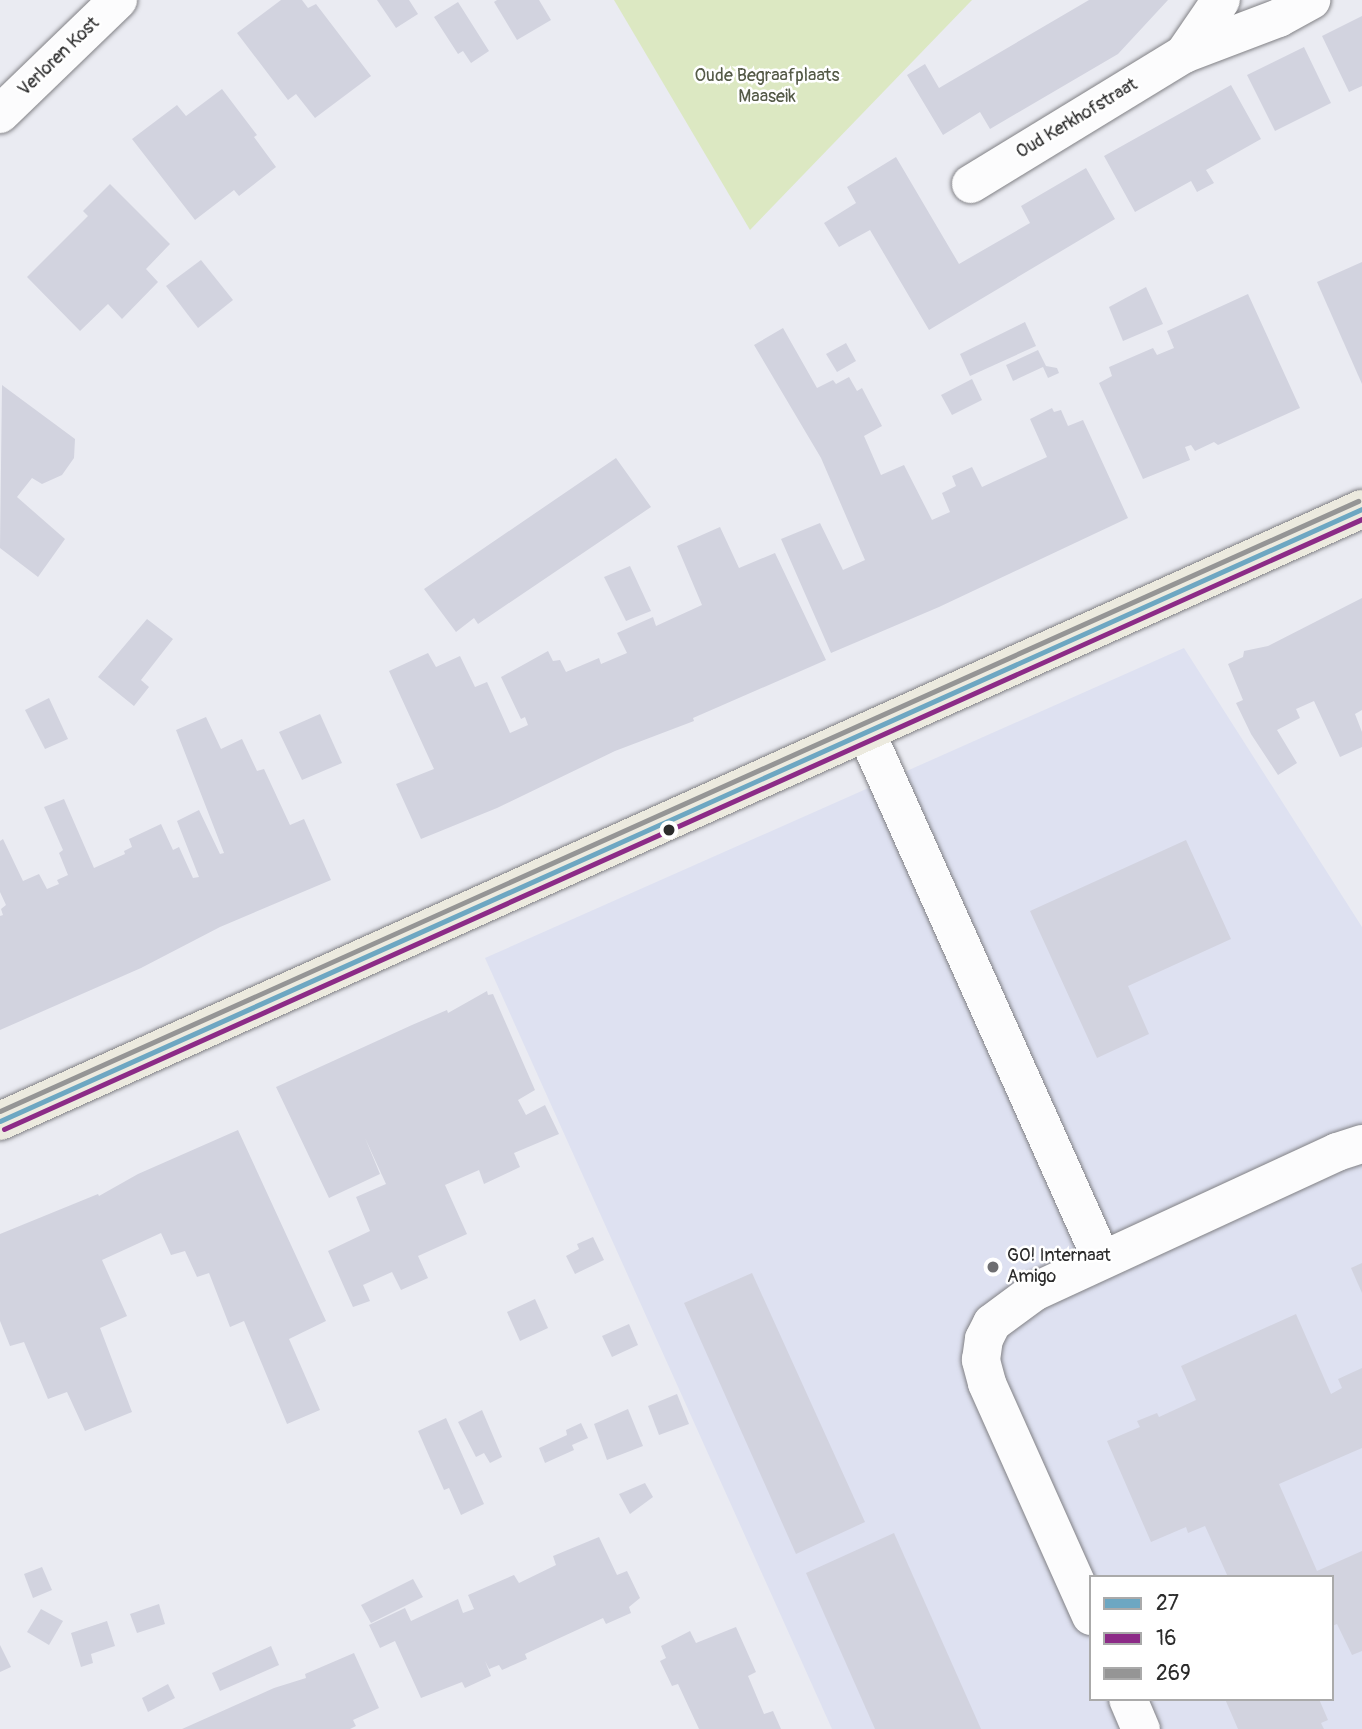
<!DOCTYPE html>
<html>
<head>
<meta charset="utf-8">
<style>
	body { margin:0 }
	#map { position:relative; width:1362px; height:1729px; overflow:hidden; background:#eaebf2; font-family:Pangolin,sans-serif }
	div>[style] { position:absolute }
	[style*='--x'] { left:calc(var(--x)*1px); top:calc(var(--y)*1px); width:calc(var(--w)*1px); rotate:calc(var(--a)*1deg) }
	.built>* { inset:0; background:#dee1f1 }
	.green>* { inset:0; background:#dce8c2 }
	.building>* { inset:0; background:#d2d3df }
	.roads { filter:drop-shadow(0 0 2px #818185) drop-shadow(0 0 2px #818185) }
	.minor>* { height:38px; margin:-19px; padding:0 19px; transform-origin:19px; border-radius:19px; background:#fcfcfd }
	.major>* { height:38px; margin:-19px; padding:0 19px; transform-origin:19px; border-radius:19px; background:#eceadf }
	.bus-1>* { height:5px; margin:-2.5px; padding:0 2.5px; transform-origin:2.5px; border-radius:2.5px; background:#6da7c2 }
	.bus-2>* { height:5px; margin:-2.5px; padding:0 2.5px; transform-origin:2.5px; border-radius:2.5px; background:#8c2b87 }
	.bus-3>* { height:5px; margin:-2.5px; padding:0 2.5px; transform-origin:2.5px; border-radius:2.5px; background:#959595 }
	.dots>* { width:19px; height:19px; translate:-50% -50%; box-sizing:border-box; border:4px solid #fff; border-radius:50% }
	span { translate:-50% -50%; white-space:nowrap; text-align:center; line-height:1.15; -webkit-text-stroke:5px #fff; paint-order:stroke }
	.street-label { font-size:18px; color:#2b2b2b }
	.park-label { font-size:18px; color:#545a47 }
	.poi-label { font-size:18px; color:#2b2b2b }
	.left { translate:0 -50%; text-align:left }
	.legend { position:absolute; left:1089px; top:1575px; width:245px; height:126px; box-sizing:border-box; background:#fff; border:2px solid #aaa; margin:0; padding:9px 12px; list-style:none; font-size:21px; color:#2b2b2b }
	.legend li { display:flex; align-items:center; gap:14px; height:35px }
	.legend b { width:35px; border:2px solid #aaa }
</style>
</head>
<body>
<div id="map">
	<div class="built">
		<i style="clip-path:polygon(evenodd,1184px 648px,1362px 927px,1362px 1729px,832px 1729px,485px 958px,1184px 648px,1091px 1577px,1332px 1577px,1332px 1699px,1091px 1699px,1091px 1577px)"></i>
	</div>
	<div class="green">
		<i style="clip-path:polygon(614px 0,972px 0,750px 230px)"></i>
	</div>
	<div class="building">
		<i style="clip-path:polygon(281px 0,302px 0,308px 8px,316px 4px,371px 76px,315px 118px,296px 94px,288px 100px,237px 33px)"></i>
		<i style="clip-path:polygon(377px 0,409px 0,418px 14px,396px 28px)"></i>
		<i style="clip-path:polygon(497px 0,539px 0,551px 20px,517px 40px,494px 2px)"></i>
		<i style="clip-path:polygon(1089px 0,1168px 0,1118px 54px,990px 129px,980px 112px,943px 135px,907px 75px,925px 64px,939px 88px)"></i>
		<i style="clip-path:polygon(458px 2px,489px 51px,471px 63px,463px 51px,458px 54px,434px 17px)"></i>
		<i style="clip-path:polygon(1362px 16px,1362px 86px,1349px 92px,1322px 36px)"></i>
		<i style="clip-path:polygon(1304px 47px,1331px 103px,1275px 131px,1247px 75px)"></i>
		<i style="clip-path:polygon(1231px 85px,1261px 139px,1206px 170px,1214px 183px,1197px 192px,1191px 181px,1135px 212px,1104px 156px)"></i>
		<i style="clip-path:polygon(222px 89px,257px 135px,254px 137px,276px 167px,239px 196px,234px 190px,195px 220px,132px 139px,177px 105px,186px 116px)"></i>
		<i style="clip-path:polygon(896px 157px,959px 264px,1030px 223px,1021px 206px,1086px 168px,1115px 219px,929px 330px,870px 230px,839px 247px,824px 223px,856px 203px,847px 187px)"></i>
		<i style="clip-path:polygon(110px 184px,170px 244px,146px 269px,158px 282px,122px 319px,108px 304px,80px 331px,27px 277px,88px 216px,83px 211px)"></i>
		<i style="clip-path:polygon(201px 260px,233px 300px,198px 328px,166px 286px)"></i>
		<i style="clip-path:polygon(1362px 262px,1362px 384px,1317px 282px)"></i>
		<i style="clip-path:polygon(1146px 287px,1163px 324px,1123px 341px,1109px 307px)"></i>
		<i style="clip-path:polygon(1248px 294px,1300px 408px,1218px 445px,1214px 442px,1195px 451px,1191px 445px,1185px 447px,1190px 460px,1143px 479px,1099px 383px,1112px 376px,1109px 367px,1153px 348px,1157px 355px,1174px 348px,1167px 331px)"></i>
		<i style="clip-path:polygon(1025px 322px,1036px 346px,970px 376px,960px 354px)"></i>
		<i style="clip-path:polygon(783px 328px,817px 388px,833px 380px,836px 384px,849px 377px,857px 391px,862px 388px,882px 426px,864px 436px,881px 475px,904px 465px,932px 520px,950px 512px,942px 493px,956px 486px,952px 476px,972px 467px,982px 487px,1047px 457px,1030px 419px,1052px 408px,1054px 412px,1061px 410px,1068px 426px,1083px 420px,1128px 518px,939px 607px,831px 653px,781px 539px,820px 523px,843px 570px,865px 560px,821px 458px,754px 345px)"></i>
		<i style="clip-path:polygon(846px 343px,856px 361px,837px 372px,826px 354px)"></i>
		<i style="clip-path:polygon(1038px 350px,1046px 366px,1057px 368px,1059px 373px,1048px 378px,1043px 367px,1013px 381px,1006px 365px)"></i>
		<i style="clip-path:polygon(972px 379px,982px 400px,952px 415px,941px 395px)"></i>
		<i style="clip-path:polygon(2px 385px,75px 439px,74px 458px,62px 475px,42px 484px,32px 478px,17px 497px,65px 539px,38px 577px,0 548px)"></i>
		<i style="clip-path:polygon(616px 458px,651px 507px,478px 624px,474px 618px,456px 632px,424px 589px)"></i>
		<i style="clip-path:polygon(720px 527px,739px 568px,775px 553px,826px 660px,693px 718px,694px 721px,615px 751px,497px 808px,421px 839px,396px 784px,434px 769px,389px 671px,428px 653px,436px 667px,460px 656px,475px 687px,487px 682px,510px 733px,528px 725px,525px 717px,521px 719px,501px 677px,548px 651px,553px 661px,560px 660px,566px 672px,599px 658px,601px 664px,627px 653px,617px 633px,653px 617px,656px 626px,702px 605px,677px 546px)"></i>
		<i style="clip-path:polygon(630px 566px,651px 611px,626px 621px,604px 577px)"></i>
		<i style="clip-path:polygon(1362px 598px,1362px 710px,1355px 714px,1362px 732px,1362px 747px,1340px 757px,1314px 701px,1296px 709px,1300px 718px,1277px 730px,1297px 763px,1278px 775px,1251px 734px,1236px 703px,1243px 700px,1228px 664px,1243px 657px,1244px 651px,1268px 646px)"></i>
		<i style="clip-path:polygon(147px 619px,173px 639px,141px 680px,149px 687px,134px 706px,98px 677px)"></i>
		<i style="clip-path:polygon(49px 698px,68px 739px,45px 749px,25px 710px)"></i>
		<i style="clip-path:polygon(320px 714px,342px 763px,302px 780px,279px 732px)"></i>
		<i style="clip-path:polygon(206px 717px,221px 749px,242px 739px,257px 771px,264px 769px,290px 825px,304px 819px,331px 880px,220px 927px,141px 968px,0 1030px,0 916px,3px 915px,1px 909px,6px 905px,0 892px,0 841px,3px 839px,23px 881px,39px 874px,47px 889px,59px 884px,57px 880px,68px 875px,59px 853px,63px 850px,44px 807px,64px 799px,94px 868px,125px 854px,124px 851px,132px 847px,129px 839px,161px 824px,173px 850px,179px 847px,193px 878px,199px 877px,177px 821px,199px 810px,220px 854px,224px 853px,176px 730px)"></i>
		<i style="clip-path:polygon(1186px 840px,1231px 939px,1128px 986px,1149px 1034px,1097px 1058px,1030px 911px)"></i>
		<i style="clip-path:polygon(487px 991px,488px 995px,493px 994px,535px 1090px,518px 1100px,526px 1115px,545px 1105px,559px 1134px,514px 1153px,520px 1167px,484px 1184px,479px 1170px,445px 1185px,467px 1234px,418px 1256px,428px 1278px,401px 1290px,392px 1272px,363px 1285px,370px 1301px,353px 1307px,328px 1251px,370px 1231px,356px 1197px,386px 1184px,365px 1138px,380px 1174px,329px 1198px,276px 1087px,412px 1025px,447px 1010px,448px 1013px)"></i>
		<i style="clip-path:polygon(238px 1130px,326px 1321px,289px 1339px,320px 1410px,287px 1424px,244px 1321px,230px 1327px,209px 1273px,197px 1277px,185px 1251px,171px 1255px,161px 1233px,102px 1260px,127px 1316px,100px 1328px,132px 1412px,85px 1431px,67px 1392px,48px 1399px,24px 1342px,10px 1346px,0 1321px,0 1234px,98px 1194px,99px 1196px,138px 1174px)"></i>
		<i style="clip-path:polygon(593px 1237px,604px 1260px,575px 1274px,566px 1256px,579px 1249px,577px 1244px)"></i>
		<i style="clip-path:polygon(1362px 1263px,1362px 1293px,1351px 1268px)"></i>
		<i style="clip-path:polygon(752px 1273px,865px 1522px,796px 1554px,684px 1303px)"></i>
		<i style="clip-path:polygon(535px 1299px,548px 1328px,520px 1341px,507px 1312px)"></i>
		<i style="clip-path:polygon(1296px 1314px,1331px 1394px,1342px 1388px,1338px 1379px,1362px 1368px,1362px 1448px,1279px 1484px,1317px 1571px,1362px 1551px,1362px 1651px,1352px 1655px,1337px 1624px,1332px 1626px,1332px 1577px,1228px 1577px,1205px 1526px,1188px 1533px,1186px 1527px,1151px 1542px,1107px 1441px,1140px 1427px,1137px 1421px,1157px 1413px,1159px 1417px,1196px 1400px,1181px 1366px)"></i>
		<i style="clip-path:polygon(629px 1324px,638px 1345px,612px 1357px,602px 1336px)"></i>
		<i style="clip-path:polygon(677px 1394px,689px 1424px,659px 1435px,648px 1406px)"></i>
		<i style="clip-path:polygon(628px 1409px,643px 1446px,607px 1460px,594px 1424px)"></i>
		<i style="clip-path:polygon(482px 1410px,502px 1457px,490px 1463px,484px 1453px,476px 1457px,458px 1422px)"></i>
		<i style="clip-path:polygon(446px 1418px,484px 1504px,461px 1515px,449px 1488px,444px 1490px,418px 1431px)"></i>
		<i style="clip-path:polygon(581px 1423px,588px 1438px,572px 1445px,574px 1450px,545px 1463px,539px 1448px,567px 1435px,566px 1430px)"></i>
		<i style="clip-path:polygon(645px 1483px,653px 1497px,630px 1514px,619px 1494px)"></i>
		<i style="clip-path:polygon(894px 1533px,981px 1729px,875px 1729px,806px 1573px)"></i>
		<i style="clip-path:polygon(599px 1537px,617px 1575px,627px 1571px,640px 1598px,629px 1607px,631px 1613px,606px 1624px,603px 1618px,525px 1654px,527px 1659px,502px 1670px,499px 1665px,489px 1669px,485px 1661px,491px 1676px,465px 1688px,462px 1682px,421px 1698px,395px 1641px,380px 1648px,369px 1625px,405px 1608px,411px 1621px,458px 1599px,463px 1613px,474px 1609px,468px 1595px,514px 1575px,519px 1583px,556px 1565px,553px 1556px)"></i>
		<i style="clip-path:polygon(42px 1567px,52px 1590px,33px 1598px,24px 1574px)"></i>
		<i style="clip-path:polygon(413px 1579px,423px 1597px,371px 1623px,361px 1605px)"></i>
		<i style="clip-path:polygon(159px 1604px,165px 1624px,137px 1633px,130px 1614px)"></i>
		<i style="clip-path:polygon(41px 1609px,63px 1621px,49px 1645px,27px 1632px)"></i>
		<i style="clip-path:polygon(107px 1621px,115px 1646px,91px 1654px,93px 1663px,81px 1667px,71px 1633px)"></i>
		<i style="clip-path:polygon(736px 1627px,756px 1672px,748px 1676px,764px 1714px,773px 1711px,781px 1729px,699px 1729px,678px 1684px,672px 1686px,660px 1661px,666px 1658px,661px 1646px,690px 1631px,696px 1643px)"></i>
		<i style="clip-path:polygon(0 1645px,11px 1667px,0 1672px)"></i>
		<i style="clip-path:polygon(271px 1646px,279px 1665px,220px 1691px,212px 1673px)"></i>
		<i style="clip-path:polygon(354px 1653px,379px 1708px,353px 1720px,356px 1726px,350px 1729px,182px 1729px,274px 1688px,306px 1678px,305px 1674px)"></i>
		<i style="clip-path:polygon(168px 1684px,175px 1698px,148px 1712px,142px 1698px)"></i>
		<i style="clip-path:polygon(1225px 1699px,1319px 1699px,1328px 1720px,1321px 1723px,1324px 1729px,1238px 1729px)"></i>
	</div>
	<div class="roads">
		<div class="minor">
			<i style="--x:1184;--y:54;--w:65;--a:-55.6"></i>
			<i style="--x:0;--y:114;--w:164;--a:-44"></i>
			<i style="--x:971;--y:184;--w:250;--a:-31.4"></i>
			<i style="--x:1184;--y:54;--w:102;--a:-20.8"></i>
			<i style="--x:1279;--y:18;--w:37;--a:-29"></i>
			<i style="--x:866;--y:732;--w:578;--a:65.92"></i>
			<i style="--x:1091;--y:1616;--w:255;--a:-114.1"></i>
			<i style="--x:987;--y:1383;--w:24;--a:-105"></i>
			<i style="--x:981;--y:1360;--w:21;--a:-82"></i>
			<i style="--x:984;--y:1339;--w:18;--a:-63"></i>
			<i style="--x:992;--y:1323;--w:52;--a:-36.4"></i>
			<i style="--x:1034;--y:1292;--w:334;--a:-24.8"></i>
			<i style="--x:1337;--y:1152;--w:26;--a:-18"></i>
			<i style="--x:1128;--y:1699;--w:33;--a:67"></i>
		</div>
		<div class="major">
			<i style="--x:0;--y:1121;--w:1493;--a:-24.2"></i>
		</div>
	</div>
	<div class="bus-1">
		<i style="--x:0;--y:1121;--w:1493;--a:-24.2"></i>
	</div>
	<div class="bus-2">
		<i style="--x:4;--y:1129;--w:1489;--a:-24.19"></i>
	</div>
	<div class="bus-3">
		<i style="--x:0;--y:1111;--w:1489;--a:-24.19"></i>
	</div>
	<div class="dots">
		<i style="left:669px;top:830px;background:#2b2b2b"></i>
		<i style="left:993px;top:1267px;background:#6e6e71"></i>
	</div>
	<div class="street-label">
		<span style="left:59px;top:57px;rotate:-44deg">Verloren Kost</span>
		<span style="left:1077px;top:119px;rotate:-31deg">Oud Kerkhofstraat</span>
	</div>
	<div class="park-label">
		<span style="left:767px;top:87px">Oude Begraafplaats<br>Maaseik</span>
	</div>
	<div class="poi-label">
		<span class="left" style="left:1007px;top:1267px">GO! Internaat<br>Amigo</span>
	</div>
	<ul class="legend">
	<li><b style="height:9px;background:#6da7c2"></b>27</li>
	<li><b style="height:9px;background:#8c2b87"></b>16</li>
	<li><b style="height:9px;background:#959595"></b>269</li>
	</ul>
</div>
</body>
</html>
